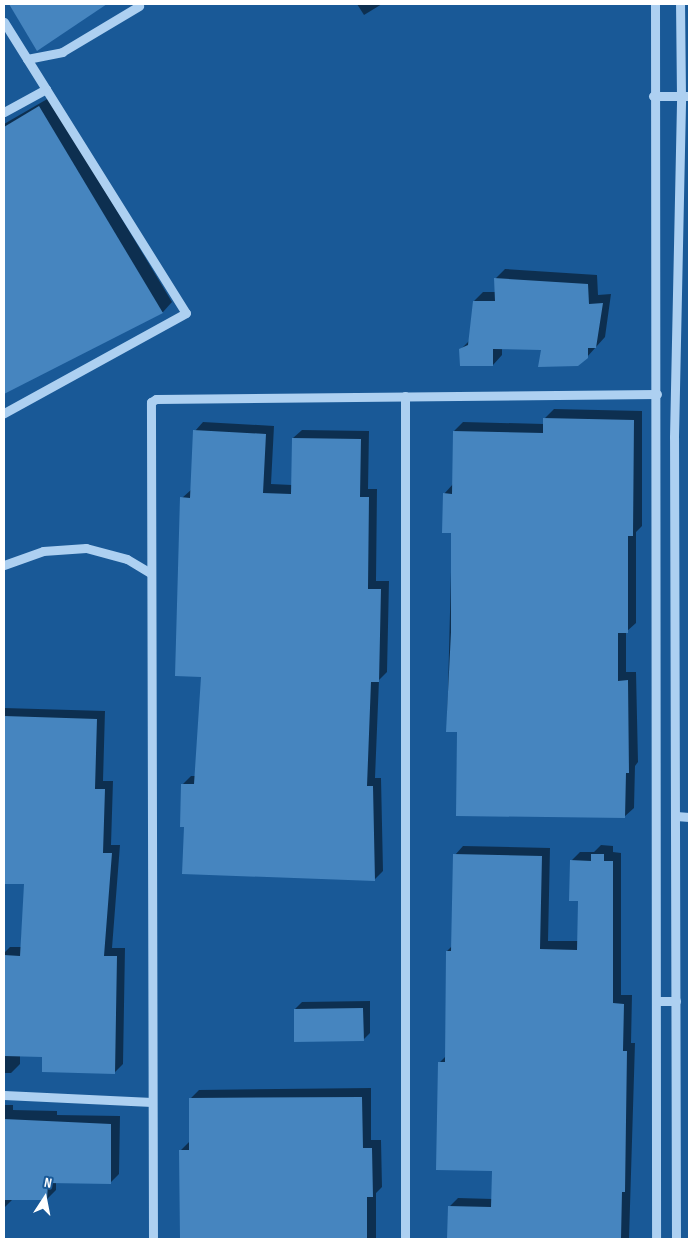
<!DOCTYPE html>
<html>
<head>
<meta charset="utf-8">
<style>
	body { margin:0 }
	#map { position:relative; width:693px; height:1243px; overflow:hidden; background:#195997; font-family:"Sofia Sans Condensed",sans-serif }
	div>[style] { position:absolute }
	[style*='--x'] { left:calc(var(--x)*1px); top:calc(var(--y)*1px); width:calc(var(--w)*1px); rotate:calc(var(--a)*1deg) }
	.shadow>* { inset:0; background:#0007 }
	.building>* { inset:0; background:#4685bf }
	.minor>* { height:9px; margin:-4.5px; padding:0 4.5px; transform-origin:4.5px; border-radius:4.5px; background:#add0f1 }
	span { translate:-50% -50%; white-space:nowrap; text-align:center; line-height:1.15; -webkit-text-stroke:4px #195997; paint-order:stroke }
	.frame { position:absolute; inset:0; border:5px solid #fff; pointer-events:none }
	.north { position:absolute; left:20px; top:1173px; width:50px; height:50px; -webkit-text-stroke:4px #195997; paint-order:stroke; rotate:11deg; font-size:14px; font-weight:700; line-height:20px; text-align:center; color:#fff }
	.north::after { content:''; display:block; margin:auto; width:18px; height:22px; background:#fff; clip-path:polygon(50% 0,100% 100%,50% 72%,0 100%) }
</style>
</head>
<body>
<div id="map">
	<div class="shadow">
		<i style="clip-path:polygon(10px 4px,105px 4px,37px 49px)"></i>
		<i style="clip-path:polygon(357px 4px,382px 4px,364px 15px)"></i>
		<i style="clip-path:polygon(49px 98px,172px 302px,163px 312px,4px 393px,4px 124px)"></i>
		<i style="clip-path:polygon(505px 269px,597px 275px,598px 295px,611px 294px,605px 337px,587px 357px,542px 349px,502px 348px,502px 355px,493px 365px,460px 350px,470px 340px,474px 301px,483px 292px,496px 292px,496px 278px)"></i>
		<i style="clip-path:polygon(554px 409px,642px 411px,642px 526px,636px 532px,636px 623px,626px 632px,626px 672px,636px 672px,638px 762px,635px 766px,634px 808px,624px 817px,459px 731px,447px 731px,452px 532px,444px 494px,453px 484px,454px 431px,463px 422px,544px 424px,545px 418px)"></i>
		<i style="clip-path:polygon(203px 422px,274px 426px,271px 484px,292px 485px,293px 438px,302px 430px,369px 431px,368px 489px,377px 489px,376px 581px,389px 581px,387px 672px,379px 680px,375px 778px,381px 778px,383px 871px,374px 880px,186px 826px,183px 784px,191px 776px,196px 776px,202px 676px,182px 498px,192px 489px,195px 431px)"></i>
		<i style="clip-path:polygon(4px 708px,105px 711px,103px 781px,113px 781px,111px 845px,120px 845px,112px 948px,125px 948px,123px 1064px,114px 1073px,43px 1056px,20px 1055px,20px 1064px,11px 1073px,4px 1073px,4px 966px,6px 963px,4px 963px,4px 953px,10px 947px,21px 947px,25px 883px,4px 882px)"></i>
		<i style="clip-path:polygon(601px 845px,613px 846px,613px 852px,621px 853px,621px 995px,632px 995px,631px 1043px,635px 1043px,629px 1239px,449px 1239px,449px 1207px,458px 1198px,493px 1199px,493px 1170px,440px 1062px,446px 1056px,447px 951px,452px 946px,455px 855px,463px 846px,550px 848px,548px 941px,578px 941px,579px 900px,571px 861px,580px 852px,594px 852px)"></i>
		<i style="clip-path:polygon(689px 874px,689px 929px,688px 876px)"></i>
		<i style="clip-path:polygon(370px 1001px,370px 1033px,363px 1040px,295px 1009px,302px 1002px)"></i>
		<i style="clip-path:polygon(371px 1088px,371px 1140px,381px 1140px,382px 1187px,376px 1193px,376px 1239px,181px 1239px,180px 1151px,190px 1141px,190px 1099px,199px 1090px)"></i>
		<i style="clip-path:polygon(4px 1105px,13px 1105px,13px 1110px,57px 1111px,57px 1115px,120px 1116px,119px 1174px,110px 1183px,56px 1182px,56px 1190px,47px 1199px,12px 1200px,4px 1208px)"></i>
	</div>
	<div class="building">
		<i style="clip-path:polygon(9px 4px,107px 4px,37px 51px)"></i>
		<i style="clip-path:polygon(39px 106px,163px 313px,4px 394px,4px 127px)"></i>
		<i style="clip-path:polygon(494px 278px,588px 284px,589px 304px,603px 303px,596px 348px,588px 348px,588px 358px,578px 366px,538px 367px,541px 350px,493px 349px,493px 366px,460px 366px,459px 349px,468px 345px,473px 301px,495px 301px)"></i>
		<i style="clip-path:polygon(543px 418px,634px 420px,633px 536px,628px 536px,628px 633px,618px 633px,618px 681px,628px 680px,629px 773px,626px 773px,625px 818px,456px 816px,457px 732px,446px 732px,451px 632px,451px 533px,442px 533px,443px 493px,452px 494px,453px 431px,543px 433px)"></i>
		<i style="clip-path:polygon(193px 430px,266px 434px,263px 493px,291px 494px,292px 438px,361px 439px,360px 497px,369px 497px,368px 589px,381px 589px,379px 682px,371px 682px,367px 786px,373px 786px,375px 881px,182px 874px,184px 827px,180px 827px,181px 784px,194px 784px,201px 677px,175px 676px,180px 497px,190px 498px)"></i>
		<i style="clip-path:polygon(4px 716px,97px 719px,95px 789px,105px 789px,103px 853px,112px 853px,104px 956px,117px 956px,115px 1074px,42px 1072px,42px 1057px,4px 1056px,4px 955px,20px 956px,24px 884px,4px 884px)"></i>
		<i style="clip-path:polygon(453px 854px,542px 856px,540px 949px,577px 950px,578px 901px,569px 901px,570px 860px,591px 861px,591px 854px,604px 854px,604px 861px,613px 861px,613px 1003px,624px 1004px,623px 1051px,627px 1051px,625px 1192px,622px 1192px,621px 1239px,447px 1239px,448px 1206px,491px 1207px,492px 1171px,436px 1170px,438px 1062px,445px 1062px,446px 951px,451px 951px)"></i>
		<i style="clip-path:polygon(363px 1008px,364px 1041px,294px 1042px,294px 1009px)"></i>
		<i style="clip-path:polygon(362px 1097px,363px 1148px,372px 1148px,373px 1197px,367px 1197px,367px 1239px,180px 1239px,179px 1150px,189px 1150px,189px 1098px)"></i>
		<i style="clip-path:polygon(4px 1119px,111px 1124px,111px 1184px,48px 1183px,47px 1200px,4px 1200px)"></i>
	</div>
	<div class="minor">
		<i style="--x:655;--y:4;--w:1235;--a:89.95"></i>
		<i style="--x:4;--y:22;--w:343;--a:58"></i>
		<i style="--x:186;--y:313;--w:208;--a:151.2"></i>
		<i style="--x:27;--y:59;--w:36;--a:-11"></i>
		<i style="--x:62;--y:52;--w:90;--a:-30.9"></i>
		<i style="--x:653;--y:96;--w:36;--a:0"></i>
		<i style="--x:4;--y:112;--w:48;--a:-28.7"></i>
		<i style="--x:4;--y:565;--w:41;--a:-19.7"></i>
		<i style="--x:43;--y:551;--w:43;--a:-4"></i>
		<i style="--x:86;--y:548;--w:42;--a:15"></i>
		<i style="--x:127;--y:559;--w:27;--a:31"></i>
		<i style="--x:676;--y:816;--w:13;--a:4"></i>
		<i style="--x:656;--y:1001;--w:20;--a:0"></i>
		<i style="--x:4;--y:1095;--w:148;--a:2.7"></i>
		<i style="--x:153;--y:1239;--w:837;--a:-90.14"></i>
		<i style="--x:151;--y:402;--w:6;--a:-31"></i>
		<i style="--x:156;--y:399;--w:501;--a:-0.57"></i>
		<i style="--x:405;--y:1239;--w:843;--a:-90"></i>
		<i style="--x:676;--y:1239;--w:802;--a:-90.14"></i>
		<i style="--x:674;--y:437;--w:341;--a:-88.8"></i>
		<i style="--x:681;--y:96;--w:92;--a:-90.6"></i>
	</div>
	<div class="frame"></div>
	<div class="north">N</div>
</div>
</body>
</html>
